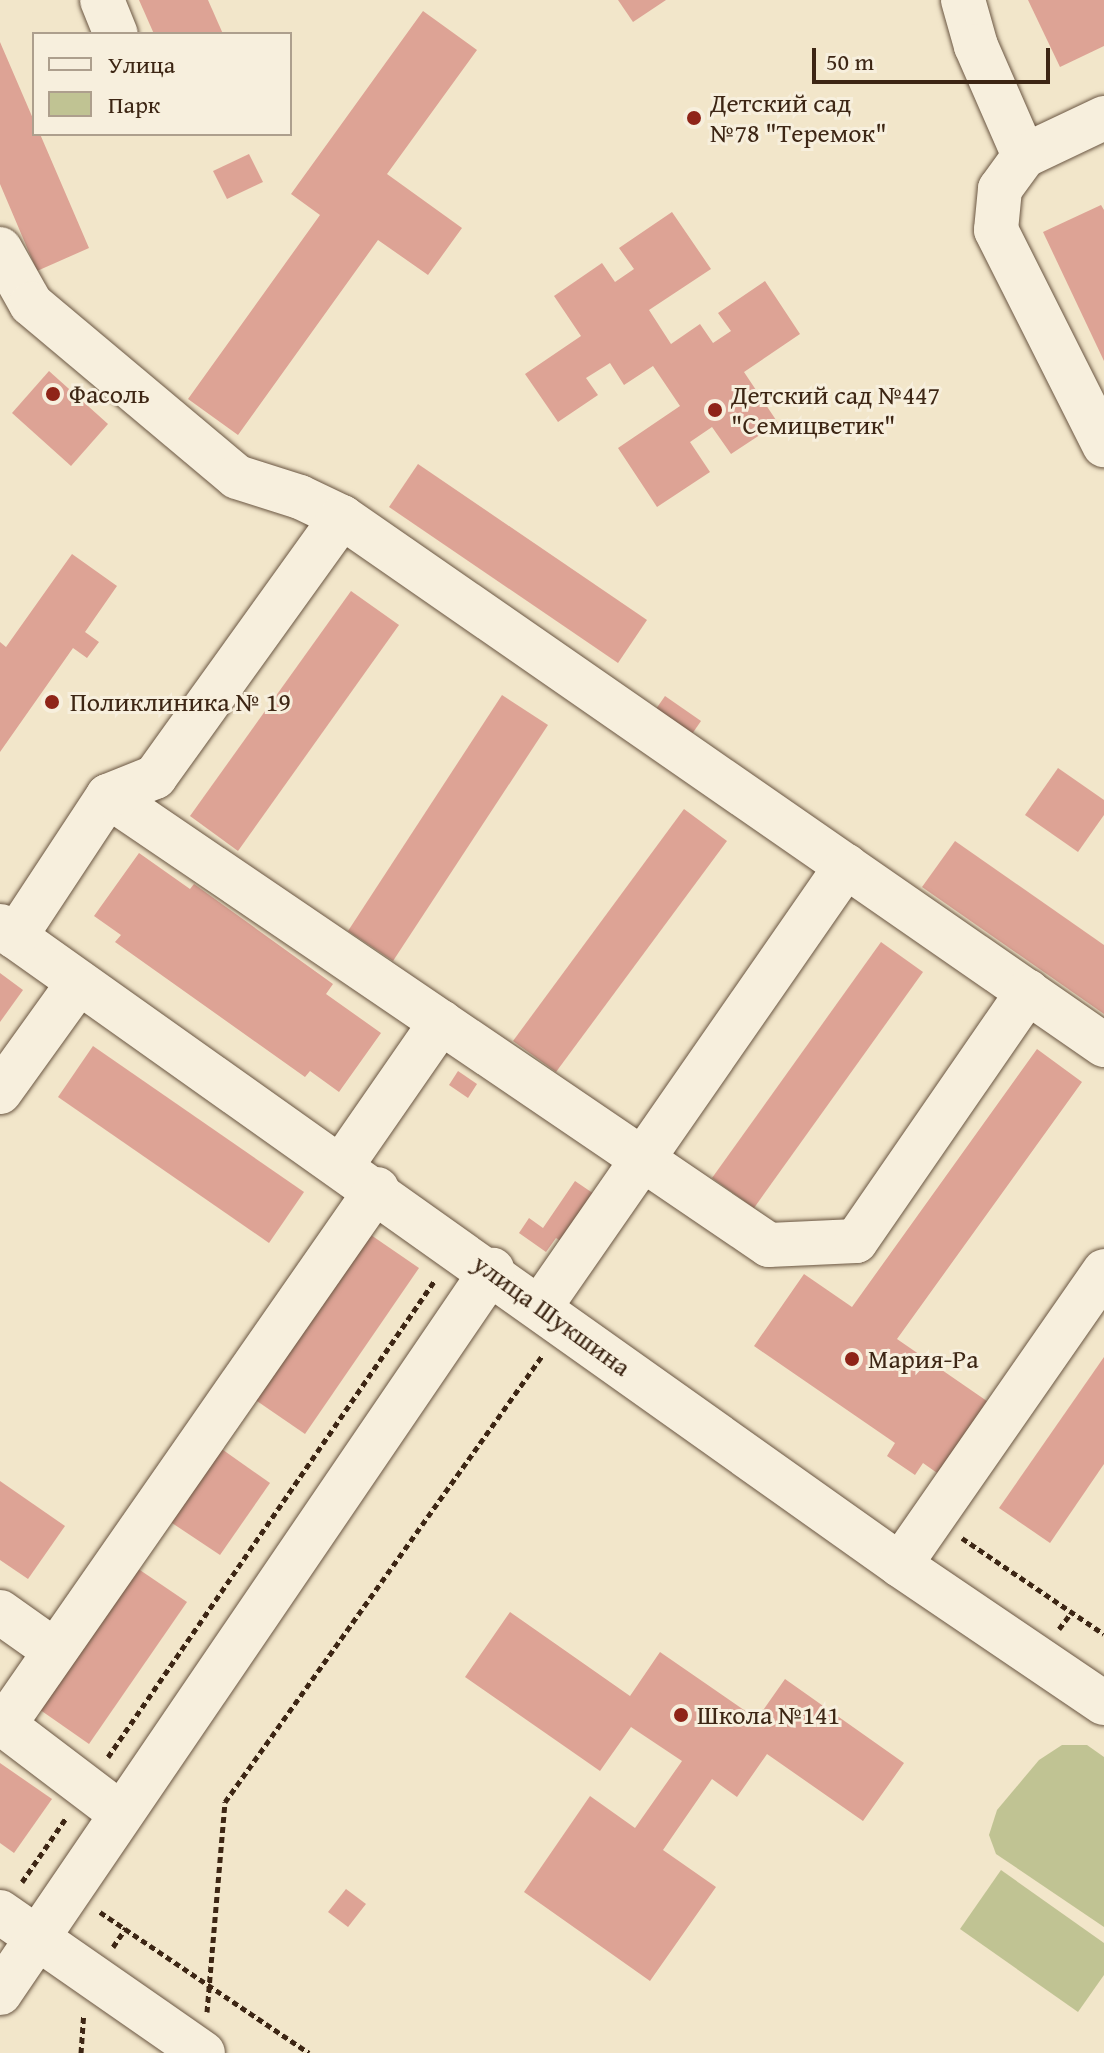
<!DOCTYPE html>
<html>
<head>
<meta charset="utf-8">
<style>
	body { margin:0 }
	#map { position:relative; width:1104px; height:2053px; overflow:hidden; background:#f2e6ca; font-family:"Gentium Book Plus",serif }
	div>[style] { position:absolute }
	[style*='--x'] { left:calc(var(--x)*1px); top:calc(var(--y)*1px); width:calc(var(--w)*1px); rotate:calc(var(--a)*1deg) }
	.green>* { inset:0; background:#c0c393 }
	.building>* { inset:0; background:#dda395 }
	.path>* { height:5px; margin-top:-2.5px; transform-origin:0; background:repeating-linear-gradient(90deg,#3d2614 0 6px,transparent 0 10px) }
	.roads { filter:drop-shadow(0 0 2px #6a5642) drop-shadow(0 0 2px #6a5642) }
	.minor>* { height:44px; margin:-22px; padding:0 22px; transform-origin:22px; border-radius:22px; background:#f7efdd }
	.dots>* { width:22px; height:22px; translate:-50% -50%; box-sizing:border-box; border:4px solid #f7efdd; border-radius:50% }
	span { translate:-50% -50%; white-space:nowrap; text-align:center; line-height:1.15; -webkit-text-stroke:6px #f7efdd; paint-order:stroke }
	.poi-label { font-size:26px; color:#3d2614 }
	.left { translate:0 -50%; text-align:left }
	.street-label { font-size:26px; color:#3d2614 }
	.legend { position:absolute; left:32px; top:32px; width:260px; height:104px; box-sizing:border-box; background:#f7efdd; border:2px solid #ad9f8d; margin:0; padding:10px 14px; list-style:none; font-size:24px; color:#3d2614 }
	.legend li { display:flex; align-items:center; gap:16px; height:40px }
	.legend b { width:40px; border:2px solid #ad9f8d }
	.scale { position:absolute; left:812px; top:48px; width:238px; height:36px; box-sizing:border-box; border:4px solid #3d2614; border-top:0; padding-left:10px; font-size:24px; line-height:28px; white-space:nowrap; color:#3d2614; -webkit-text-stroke:6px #f7efdd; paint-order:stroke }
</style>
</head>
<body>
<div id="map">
	<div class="green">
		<i style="clip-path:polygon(1062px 1745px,1087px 1745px,1104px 1757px,1104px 1927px,996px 1854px,989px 1835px,997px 1810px,1039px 1760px)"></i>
		<i style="clip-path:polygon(1001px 1870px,1104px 1943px,1104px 1975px,1078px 2012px,960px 1929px)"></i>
	</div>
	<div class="building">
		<i style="clip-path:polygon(139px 0,208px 0,223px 34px,154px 34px)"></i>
		<i style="clip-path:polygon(618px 0,666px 0,633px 22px)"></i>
		<i style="clip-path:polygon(1028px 0,1104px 0,1104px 46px,1060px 67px)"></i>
		<i style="clip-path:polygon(423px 11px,477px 50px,387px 174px,462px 228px,428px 275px,378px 240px,238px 435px,188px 399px,320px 215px,291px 194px)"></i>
		<i style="clip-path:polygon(0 42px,34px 121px,34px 134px,40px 134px,89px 248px,37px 271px,0 184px)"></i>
		<i style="clip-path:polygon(249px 154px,263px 182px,227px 199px,213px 171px)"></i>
		<i style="clip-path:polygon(1101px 205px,1104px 210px,1104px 361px,1043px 232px)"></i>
		<i style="clip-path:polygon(672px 212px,711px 269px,649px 310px,671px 344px,700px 324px,713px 343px,731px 331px,718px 313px,765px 281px,800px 334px,744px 372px,778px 423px,731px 454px,712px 427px,690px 442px,710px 472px,657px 507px,618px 448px,680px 406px,653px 366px,624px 385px,610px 363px,586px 378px,598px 395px,558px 422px,525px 374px,581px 336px,554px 296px,602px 263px,615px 282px,634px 269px,619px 248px)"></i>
		<i style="clip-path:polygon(49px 371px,108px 424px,71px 466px,12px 413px)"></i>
		<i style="clip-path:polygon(418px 464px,647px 620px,618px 663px,389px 507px)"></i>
		<i style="clip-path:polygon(72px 554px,117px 586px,85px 632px,99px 642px,87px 658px,73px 648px,0 752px,0 642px,6px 647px)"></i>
		<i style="clip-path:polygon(351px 591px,399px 625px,238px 851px,190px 816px)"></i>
		<i style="clip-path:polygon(502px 695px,548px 725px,393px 961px,348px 931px)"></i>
		<i style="clip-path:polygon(665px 696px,701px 721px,683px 747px,647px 722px)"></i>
		<i style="clip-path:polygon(1058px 768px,1104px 800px,1104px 815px,1078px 852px,1025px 815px)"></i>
		<i style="clip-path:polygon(684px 809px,727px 841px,556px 1072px,513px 1041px)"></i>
		<i style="clip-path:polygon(955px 841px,1104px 945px,1104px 1014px,922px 887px)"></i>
		<i style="clip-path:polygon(139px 853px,190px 889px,194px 884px,333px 984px,326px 994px,381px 1033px,339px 1092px,310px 1071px,305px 1077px,115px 942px,121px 935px,94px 916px)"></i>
		<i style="clip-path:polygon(881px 942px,923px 972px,754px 1208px,712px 1178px)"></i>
		<i style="clip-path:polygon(0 973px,23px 990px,0 1022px)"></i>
		<i style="clip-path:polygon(93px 1046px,304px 1192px,269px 1243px,58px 1097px)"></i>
		<i style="clip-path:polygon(1037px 1049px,1082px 1082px,897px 1339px,997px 1408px,947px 1480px,923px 1463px,915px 1475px,887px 1456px,895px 1443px,754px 1346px,804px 1274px,852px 1307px)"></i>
		<i style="clip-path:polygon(458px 1071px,477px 1084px,468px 1098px,449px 1085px)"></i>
		<i style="clip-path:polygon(575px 1181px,600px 1198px,567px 1245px,556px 1238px,546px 1252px,519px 1233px,529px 1218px,543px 1228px)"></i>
		<i style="clip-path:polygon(368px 1233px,419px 1268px,305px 1434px,254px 1399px)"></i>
		<i style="clip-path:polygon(1104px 1357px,1104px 1464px,1050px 1543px,999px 1508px)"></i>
		<i style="clip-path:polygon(216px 1445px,270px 1483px,220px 1555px,166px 1519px)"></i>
		<i style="clip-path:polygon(0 1481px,65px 1526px,28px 1579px,0 1560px)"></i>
		<i style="clip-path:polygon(134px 1566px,187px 1602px,89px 1744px,36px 1707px)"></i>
		<i style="clip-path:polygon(510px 1612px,630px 1696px,660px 1652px,757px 1719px,785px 1679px,904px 1763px,863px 1821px,767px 1754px,737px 1797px,712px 1779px,663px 1850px,716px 1887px,650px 1981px,524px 1892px,590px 1796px,635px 1828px,682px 1761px,631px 1727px,600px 1771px,465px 1677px)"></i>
		<i style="clip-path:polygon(0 1763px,52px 1799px,14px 1853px,0 1843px)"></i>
		<i style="clip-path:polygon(346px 1889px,366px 1904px,348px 1927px,328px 1912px)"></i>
	</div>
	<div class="path">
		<i style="--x:962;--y:1538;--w:171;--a:34.1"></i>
		<i style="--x:1059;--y:1629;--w:21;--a:-53"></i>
		<i style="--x:108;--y:1757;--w:578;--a:-55.57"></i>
		<i style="--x:22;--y:1882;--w:78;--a:-55.5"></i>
		<i style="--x:100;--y:1912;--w:252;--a:34"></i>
		<i style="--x:113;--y:1947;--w:23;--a:-56"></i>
		<i style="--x:207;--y:2012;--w:211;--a:-85.1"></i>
		<i style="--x:225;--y:1802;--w:547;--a:-54.6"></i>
		<i style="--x:81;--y:2053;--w:39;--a:-86"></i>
	</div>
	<div class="roads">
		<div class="minor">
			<i style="--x:102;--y:0;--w:37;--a:68"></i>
			<i style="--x:963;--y:0;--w:48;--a:74.2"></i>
			<i style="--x:976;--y:46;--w:120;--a:66.4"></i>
			<i style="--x:1104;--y:118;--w:89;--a:154.6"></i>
			<i style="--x:1024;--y:156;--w:41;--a:126"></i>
			<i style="--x:1000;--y:189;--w:41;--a:95.6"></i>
			<i style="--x:996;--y:230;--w:241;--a:63.3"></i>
			<i style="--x:0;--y:249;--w:63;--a:60.6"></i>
			<i style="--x:31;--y:304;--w:269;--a:40"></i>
			<i style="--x:237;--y:477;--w:66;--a:17.6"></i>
			<i style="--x:300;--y:497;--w:47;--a:25.5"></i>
			<i style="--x:342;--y:517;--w:927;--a:34.72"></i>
			<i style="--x:108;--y:796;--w:799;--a:34.19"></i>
			<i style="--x:769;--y:1245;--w:87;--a:-2.6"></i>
			<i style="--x:856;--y:1241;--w:303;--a:-55.4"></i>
			<i style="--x:0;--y:926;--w:1104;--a:35.37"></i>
			<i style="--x:900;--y:1565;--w:246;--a:34.1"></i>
			<i style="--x:15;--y:937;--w:169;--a:-56.6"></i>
			<i style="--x:108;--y:796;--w:51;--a:-22"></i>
			<i style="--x:155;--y:777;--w:320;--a:-54.3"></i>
			<i style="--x:0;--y:1092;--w:135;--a:-54.3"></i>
			<i style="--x:342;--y:1165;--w:174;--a:-55.3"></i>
			<i style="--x:540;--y:1307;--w:537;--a:-55.24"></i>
			<i style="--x:900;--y:1565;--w:358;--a:-55.2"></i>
			<i style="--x:0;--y:1612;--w:67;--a:35.3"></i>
			<i style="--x:0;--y:1722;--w:151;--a:37.2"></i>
			<i style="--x:4;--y:1725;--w:653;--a:-55.17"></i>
			<i style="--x:0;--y:1912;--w:247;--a:34.8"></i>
			<i style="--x:0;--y:1993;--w:875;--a:-55.76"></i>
		</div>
	</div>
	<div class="dots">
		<i style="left:694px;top:118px;background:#8f2418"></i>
		<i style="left:53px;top:394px;background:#8f2418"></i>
		<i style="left:715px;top:410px;background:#8f2418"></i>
		<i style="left:52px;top:702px;background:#8f2418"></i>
		<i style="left:852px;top:1359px;background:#8f2418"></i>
		<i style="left:681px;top:1715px;background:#8f2418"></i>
	</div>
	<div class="poi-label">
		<span class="left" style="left:710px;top:118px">Детский сад<br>№78 "Теремок"</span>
		<span class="left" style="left:69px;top:394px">Фасоль</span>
		<span class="left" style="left:731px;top:410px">Детский сад №447<br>"Семицветик"</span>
		<span class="left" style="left:70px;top:702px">Поликлиника № 19</span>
		<span class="left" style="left:868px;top:1359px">Мария-Ра</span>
		<span class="left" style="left:697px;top:1715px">Школа №141</span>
	</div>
	<div class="street-label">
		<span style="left:552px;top:1315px;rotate:36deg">улица Шукшина</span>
	</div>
	<ul class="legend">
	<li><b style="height:10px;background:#f7efdd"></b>Улица</li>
	<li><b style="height:22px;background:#c0c393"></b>Парк</li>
	</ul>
	<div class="scale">50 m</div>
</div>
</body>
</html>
